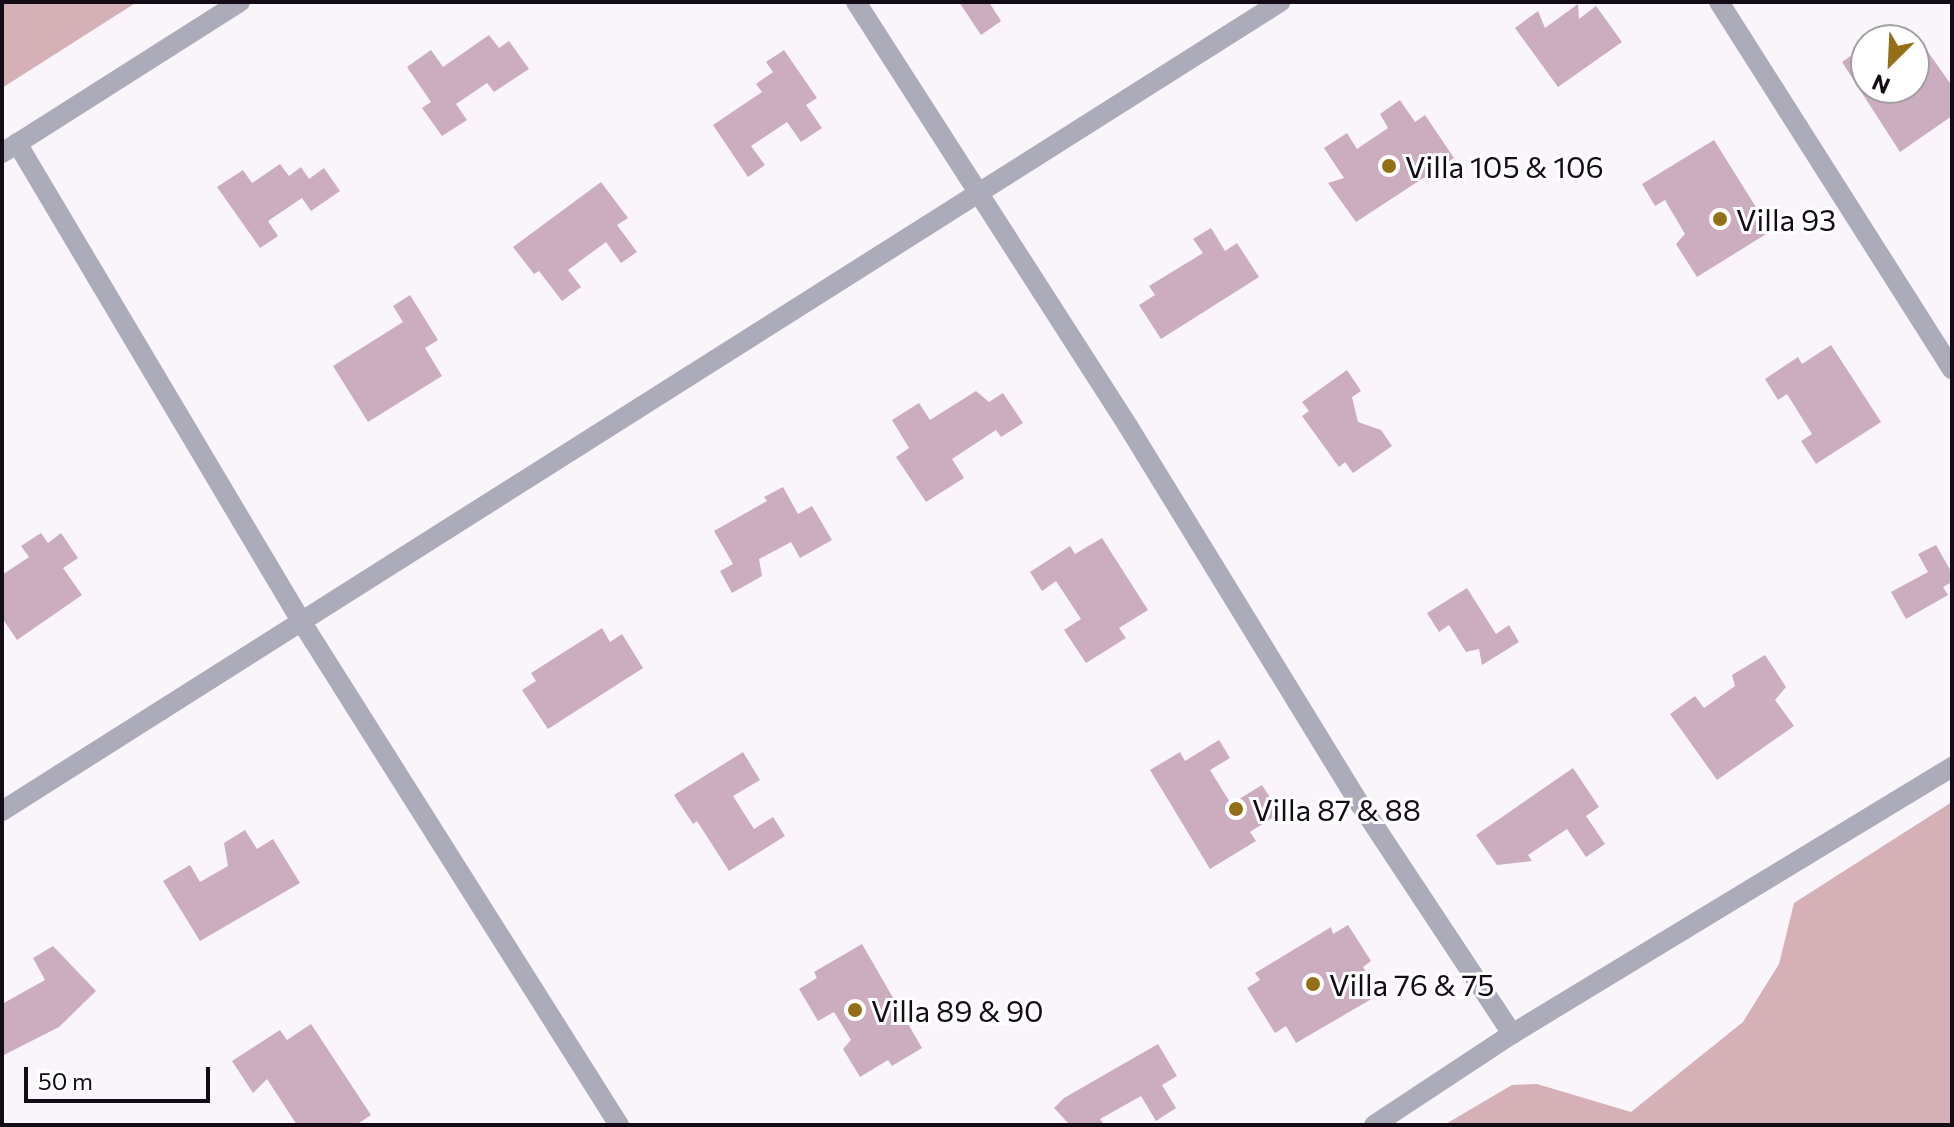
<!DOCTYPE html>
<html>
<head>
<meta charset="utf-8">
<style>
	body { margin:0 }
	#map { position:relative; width:1954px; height:1127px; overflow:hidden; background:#f9f5fb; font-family:Commissioner,sans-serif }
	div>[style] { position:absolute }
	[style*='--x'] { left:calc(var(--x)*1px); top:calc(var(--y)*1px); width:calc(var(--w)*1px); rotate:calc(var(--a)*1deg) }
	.forest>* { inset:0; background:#d5b0b6 }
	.building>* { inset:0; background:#ccadbf }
	.street>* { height:20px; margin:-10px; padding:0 10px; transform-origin:10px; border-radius:10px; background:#acabb9 }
	.dots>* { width:22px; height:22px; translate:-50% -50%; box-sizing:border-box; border:4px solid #fff; border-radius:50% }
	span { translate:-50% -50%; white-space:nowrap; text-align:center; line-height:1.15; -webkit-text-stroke:6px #fff; paint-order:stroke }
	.poi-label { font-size:30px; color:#130c16 }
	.left { translate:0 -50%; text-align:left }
	.frame { position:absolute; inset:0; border:4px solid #130c16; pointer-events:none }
	.north { position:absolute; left:1850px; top:24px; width:80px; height:80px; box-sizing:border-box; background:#fff; border:2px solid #a19ea2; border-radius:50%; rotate:204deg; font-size:22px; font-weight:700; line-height:32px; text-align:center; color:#130c16 }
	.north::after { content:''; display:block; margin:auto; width:28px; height:36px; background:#937017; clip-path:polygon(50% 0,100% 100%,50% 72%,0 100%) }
	.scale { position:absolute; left:24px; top:1067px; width:186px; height:36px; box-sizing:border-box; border:4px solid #130c16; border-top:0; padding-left:10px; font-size:24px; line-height:28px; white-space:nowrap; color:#130c16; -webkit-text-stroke:6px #fff; paint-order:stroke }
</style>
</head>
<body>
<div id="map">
	<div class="forest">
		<i style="clip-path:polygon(2px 2px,137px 2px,2px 88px)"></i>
		<i style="clip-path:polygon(1952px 802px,1952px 1125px,1444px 1125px,1512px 1085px,1537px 1084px,1631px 1112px,1743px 1022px,1779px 964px,1794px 903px)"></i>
	</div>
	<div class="building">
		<i style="clip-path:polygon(959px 2px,989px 2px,1001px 21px,981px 35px)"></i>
		<i style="clip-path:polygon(1578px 4px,1579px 19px,1596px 6px,1622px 42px,1558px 87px,1515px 28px,1538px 11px,1545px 28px)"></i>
		<i style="clip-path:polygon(1914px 32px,1952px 86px,1952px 116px,1900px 152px,1842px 62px,1866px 45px,1866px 88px,1914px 88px)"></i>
		<i style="clip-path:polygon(489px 35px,499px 48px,509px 41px,529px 69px,494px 92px,487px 83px,456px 104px,467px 120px,442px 136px,422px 108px,431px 102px,407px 67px,431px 50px,443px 67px)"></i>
		<i style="clip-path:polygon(784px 50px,817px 98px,806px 105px,822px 128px,801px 142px,787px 122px,751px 146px,765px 165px,748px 177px,713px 125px,762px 92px,756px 84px,773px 72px,766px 62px)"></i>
		<i style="clip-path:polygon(1400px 100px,1415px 122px,1425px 115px,1454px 158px,1356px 222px,1328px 183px,1344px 178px,1324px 148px,1347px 133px,1357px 149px,1388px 128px,1380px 114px)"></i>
		<i style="clip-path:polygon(1714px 140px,1771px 231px,1697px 277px,1676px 244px,1685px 234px,1665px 200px,1655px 206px,1642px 184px)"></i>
		<i style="clip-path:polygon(280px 164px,289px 176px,301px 167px,309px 179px,324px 168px,340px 191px,311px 211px,302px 198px,268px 221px,278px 236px,260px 248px,217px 187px,243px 170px,252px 183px)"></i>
		<i style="clip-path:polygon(601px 182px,628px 218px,617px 225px,637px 252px,621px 263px,606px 242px,568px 270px,581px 287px,562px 301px,539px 271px,534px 274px,513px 247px)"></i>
		<i style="clip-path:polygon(1211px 228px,1225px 251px,1237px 243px,1259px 277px,1161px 339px,1139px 305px,1155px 295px,1149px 286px,1203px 253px,1193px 239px)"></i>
		<i style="clip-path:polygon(410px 295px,438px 340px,425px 348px,442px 376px,368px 422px,333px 366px,403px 322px,393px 306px)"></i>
		<i style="clip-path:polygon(1831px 345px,1881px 422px,1816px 464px,1801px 441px,1812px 434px,1787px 394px,1778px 400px,1765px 379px,1798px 357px,1802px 364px)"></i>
		<i style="clip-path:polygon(1347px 370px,1361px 391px,1352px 397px,1358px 422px,1381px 430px,1392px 446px,1353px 473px,1345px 462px,1339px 467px,1302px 416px,1309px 411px,1302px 402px)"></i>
		<i style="clip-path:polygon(976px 391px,989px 402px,1003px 393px,1023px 423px,1001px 437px,996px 430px,952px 459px,964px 478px,926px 502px,896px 457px,909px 448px,892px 420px,919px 403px,930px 420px)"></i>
		<i style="clip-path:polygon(783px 487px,798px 514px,812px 506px,832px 540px,800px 558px,791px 542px,759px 559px,762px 576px,732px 593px,720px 571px,733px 564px,714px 531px,767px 501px,764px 497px)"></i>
		<i style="clip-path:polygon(41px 533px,48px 543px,61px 533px,78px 558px,63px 568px,82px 595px,17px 640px,2px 618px,2px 575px,29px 557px,21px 546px)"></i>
		<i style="clip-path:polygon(1102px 538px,1148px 610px,1119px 628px,1126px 638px,1086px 663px,1064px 630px,1081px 619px,1056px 581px,1042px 591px,1030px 572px,1070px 546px,1075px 554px)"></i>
		<i style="clip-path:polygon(1936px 545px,1952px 573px,1952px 582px,1943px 587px,1948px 595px,1906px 619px,1891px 592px,1928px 572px,1918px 554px)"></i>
		<i style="clip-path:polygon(1467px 588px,1496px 634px,1509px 625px,1519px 642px,1482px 665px,1479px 649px,1466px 652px,1449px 625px,1439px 632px,1427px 613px)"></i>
		<i style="clip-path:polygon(602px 628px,610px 642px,622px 634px,643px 668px,548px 729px,522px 690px,536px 681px,531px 673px)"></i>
		<i style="clip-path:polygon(1765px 655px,1786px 687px,1775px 700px,1794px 726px,1717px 780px,1670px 714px,1695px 696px,1704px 708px,1735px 686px,1732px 675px)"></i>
		<i style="clip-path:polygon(1219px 740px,1230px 758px,1210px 770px,1231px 804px,1262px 785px,1280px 813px,1250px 832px,1256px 841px,1210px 869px,1150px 770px,1180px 752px,1185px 761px)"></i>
		<i style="clip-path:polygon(743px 752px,760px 780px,733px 796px,754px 829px,773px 817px,785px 836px,729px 871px,697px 821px,693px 824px,674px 795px)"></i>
		<i style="clip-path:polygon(1573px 768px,1599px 807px,1586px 816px,1605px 844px,1586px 857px,1567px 829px,1528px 855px,1532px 861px,1497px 865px,1476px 835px)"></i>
		<i style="clip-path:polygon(245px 830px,257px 849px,273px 839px,300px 883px,200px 941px,163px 881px,190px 865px,200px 882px,228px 866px,224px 843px)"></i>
		<i style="clip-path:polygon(1348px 925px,1371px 961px,1363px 967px,1380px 994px,1296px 1043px,1286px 1026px,1275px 1033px,1247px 988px,1260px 980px,1255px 973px,1331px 927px,1333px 934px)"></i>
		<i style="clip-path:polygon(862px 944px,922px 1048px,892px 1066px,888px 1060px,860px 1077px,843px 1049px,851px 1040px,834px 1012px,818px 1021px,799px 989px,817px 978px,814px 972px)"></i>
		<i style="clip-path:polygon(53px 946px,96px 991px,59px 1027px,2px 1056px,2px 1004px,45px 980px,33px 958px)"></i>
		<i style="clip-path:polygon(311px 1024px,371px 1115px,356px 1125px,297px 1125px,267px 1079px,253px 1093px,232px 1061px,280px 1030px,287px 1040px)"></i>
		<i style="clip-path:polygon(1158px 1044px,1177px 1076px,1162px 1085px,1176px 1108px,1156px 1121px,1141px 1096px,1100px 1119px,1104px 1125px,1070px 1125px,1054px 1108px,1064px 1098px)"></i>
	</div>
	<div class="street">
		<i style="--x:856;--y:2;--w:504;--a:57.32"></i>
		<i style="--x:1128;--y:426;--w:444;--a:58.5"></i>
		<i style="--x:1360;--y:804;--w:276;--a:56.5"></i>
		<i style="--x:1719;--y:2;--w:435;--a:57.6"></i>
		<i style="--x:17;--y:143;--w:556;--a:59.28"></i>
		<i style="--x:301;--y:621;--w:596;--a:57.75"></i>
		<i style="--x:2;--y:153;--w:282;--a:-32.4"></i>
		<i style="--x:2;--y:811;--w:1513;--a:-32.33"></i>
		<i style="--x:1374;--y:1125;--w:165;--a:-33.4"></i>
		<i style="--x:1512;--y:1034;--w:515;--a:-31.25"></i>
	</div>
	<div class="dots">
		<i style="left:1389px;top:166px;background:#937017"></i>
		<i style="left:1720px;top:219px;background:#937017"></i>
		<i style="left:1236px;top:809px;background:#937017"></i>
		<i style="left:1313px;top:984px;background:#937017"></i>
		<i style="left:855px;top:1010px;background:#937017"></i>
	</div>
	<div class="poi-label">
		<span class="left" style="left:1405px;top:166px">Villa 105 &amp; 106</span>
		<span class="left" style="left:1736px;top:219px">Villa 93</span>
		<span class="left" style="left:1252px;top:809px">Villa 87 &amp; 88</span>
		<span class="left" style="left:1329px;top:984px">Villa 76 &amp; 75</span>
		<span class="left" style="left:871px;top:1010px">Villa 89 &amp; 90</span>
	</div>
	<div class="frame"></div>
	<div class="north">N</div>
	<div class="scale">50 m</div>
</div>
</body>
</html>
